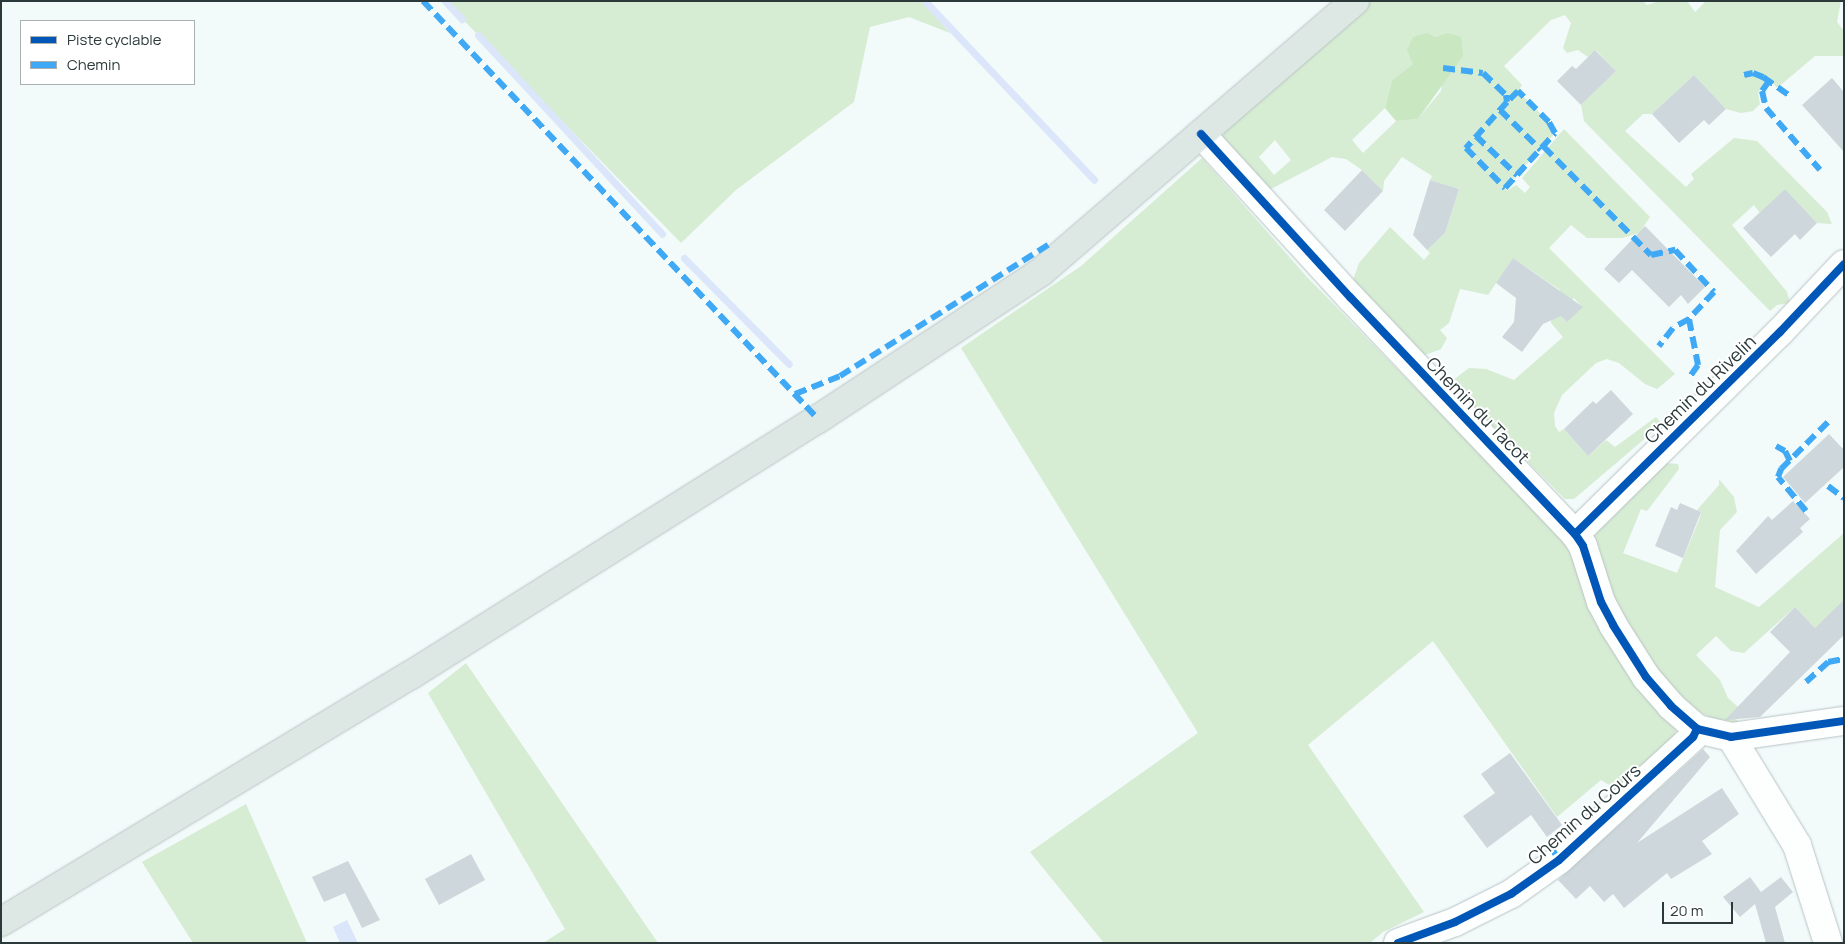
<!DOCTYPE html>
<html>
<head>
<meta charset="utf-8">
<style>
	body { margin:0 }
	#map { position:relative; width:1845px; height:944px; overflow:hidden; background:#f2fafa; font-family:Manrope,sans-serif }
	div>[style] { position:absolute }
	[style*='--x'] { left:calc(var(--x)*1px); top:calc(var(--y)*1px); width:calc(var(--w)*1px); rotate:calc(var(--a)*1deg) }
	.green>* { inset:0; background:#d6ecd3 }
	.forest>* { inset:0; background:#c9e7c1 }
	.water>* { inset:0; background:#dbe6fa }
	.stream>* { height:7px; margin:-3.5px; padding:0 3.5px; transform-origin:3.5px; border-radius:3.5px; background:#dbe6fa }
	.building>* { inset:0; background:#ced7db }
	.roads { filter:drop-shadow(0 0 1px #b9c3c4) drop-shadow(0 0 1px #b9c3c4) }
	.street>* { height:28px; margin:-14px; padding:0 14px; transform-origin:14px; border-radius:14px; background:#fdfefe }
	.primary>* { height:28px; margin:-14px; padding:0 14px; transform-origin:14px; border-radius:14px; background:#dde7e4 }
	.quiet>* { height:6px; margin-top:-3px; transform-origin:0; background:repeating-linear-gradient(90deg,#3fa9f5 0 12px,transparent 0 18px) }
	.cycleway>* { height:8px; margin:-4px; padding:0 4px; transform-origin:4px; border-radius:4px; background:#0057b8 }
	span { translate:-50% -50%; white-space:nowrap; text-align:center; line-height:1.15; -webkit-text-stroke:4px #fff; paint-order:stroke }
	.street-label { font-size:18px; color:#2b393a }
	.frame { position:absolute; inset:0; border:2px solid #2b393a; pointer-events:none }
	.legend { position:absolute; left:20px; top:20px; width:175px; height:65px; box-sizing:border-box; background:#fff; border:1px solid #aab0b0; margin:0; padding:6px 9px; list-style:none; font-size:15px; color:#2b393a }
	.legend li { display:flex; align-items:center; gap:10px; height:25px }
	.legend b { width:25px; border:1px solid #aab0b0 }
	.scale { position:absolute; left:1662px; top:902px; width:71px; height:22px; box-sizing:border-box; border:2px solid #2b393a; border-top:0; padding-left:6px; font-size:15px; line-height:18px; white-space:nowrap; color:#2b393a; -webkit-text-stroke:4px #fff; paint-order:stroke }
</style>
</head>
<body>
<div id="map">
	<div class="green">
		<i style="clip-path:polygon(445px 1px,922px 1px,950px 33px,909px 17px,870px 27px,854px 102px,736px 190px,681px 243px)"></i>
		<i style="clip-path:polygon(evenodd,1371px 1px,1643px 1px,1647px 5px,1659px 1px,1687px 1px,1695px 12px,1706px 1px,1841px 1px,1837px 22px,1844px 31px,1844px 56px,1815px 56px,1777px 88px,1768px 77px,1758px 93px,1760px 104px,1753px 111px,1741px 113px,1726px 109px,1694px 75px,1652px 114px,1643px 114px,1625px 131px,1686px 187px,1694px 179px,1691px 174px,1734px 138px,1757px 141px,1827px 212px,1832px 224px,1817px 223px,1785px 189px,1760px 213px,1754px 205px,1732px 225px,1787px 292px,1790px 303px,1777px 305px,1770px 311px,1584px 121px,1581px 105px,1616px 71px,1596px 50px,1588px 57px,1578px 50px,1567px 53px,1563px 48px,1571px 23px,1565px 15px,1551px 20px,1504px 66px,1522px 85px,1518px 91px,1549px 122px,1555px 133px,1505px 188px,1507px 191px,1516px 185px,1525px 193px,1530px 187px,1522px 178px,1564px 129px,1650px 217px,1639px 233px,1622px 238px,1587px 238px,1571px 225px,1549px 248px,1675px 374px,1657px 389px,1645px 384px,1619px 363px,1607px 359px,1596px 363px,1562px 395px,1554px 413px,1555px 426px,1559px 432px,1564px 429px,1588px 456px,1606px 440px,1615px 447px,1656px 417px,1662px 424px,1574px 499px,1565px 499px,1485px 419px,1452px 381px,1469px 368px,1486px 369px,1514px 380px,1563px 337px,1551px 323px,1554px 300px,1560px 290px,1513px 258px,1488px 295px,1460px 289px,1449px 323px,1440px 330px,1447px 338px,1441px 349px,1425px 355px,1352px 283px,1359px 263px,1390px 227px,1424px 260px,1430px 253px,1427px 250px,1445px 233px,1459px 189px,1430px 180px,1432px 176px,1402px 157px,1384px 181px,1383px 191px,1362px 170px,1346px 159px,1332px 157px,1269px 190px,1221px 143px,1225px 130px,1371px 1px,1447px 33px,1441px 91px,1418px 119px,1396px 121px,1363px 153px,1352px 140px,1385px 108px,1392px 80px,1413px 64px,1435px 37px,1447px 33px,1371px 1px,1275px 140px,1291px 160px,1274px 175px,1259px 157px,1275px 140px,1371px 1px,1574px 298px,1582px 307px,1567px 322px,1559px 313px,1574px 298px)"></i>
		<i style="clip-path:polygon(1202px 158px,1307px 277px,1564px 540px,1601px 624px,1676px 727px,1675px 737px,1616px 789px,1601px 780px,1557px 817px,1433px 641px,1308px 745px,1424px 912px,1383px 932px,1370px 943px,1104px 943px,1030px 852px,1198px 733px,961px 348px,1081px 266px)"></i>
		<i style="clip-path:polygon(1665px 463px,1678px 464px,1679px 469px,1647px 511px,1641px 509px,1623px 553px,1677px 573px,1699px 520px,1701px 512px,1697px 510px,1719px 485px,1719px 479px,1734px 497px,1737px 512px,1720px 530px,1715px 587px,1759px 607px,1844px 533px,1844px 603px,1815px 628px,1795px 607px,1744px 653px,1731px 651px,1716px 636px,1696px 655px,1720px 680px,1728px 698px,1738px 707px,1731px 714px,1740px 723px,1713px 719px,1696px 710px,1694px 714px,1625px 631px,1594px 540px,1598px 527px)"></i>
		<i style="clip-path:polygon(466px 663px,658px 943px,543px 943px,565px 929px,428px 693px)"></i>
		<i style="clip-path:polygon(246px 804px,307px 943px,193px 943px,142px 862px)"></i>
	</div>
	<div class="forest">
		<i style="clip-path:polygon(1427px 33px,1435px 37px,1447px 33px,1461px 37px,1463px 56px,1418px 119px,1396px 121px,1385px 108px,1392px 80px,1413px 64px,1407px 50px,1413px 37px)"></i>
	</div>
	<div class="water">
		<i style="clip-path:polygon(347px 920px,358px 943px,340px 943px,333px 927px)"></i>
	</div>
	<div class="stream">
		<i style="--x:445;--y:1;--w:25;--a:47"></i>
		<i style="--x:925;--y:1;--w:246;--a:46.6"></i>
		<i style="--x:478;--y:35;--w:271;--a:47.2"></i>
		<i style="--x:684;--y:258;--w:149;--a:45.3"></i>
	</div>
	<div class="building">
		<i style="clip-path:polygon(1595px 50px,1616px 71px,1581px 105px,1557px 81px,1572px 66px,1576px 69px)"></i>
		<i style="clip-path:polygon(1694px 75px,1726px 109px,1709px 125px,1704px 120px,1679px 143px,1652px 114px)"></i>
		<i style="clip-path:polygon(1832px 78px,1844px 92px,1844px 152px,1802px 105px)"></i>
		<i style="clip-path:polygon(1362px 170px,1383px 191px,1345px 231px,1324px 210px)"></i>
		<i style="clip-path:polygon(1430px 180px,1459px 189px,1445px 233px,1427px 250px,1413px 235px)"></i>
		<i style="clip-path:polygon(1785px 189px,1817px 223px,1800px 240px,1795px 234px,1771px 257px,1743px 228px)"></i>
		<i style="clip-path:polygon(1645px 226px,1705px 287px,1688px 304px,1681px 295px,1669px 307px,1632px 270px,1619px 283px,1604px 269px)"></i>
		<i style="clip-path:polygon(1513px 258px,1583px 307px,1567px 322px,1561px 316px,1543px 324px,1522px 352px,1502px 337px,1514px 322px,1516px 298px,1496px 283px)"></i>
		<i style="clip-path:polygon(1611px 390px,1633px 414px,1588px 456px,1564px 429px,1593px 401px,1596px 404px)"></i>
		<i style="clip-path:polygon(1829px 434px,1844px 450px,1844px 467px,1805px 503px,1783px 477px)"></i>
		<i style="clip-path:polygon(1793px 501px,1810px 519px,1800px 528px,1803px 532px,1756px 574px,1736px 551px,1768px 516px,1772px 520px)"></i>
		<i style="clip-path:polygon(1680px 503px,1701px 512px,1683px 558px,1655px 546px,1671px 507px,1677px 510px)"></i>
		<i style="clip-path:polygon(1844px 600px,1844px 635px,1760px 717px,1725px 720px,1790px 652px,1770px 632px,1795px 607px,1815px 628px)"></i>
		<i style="clip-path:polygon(1703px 749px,1710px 757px,1637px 843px,1722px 788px,1739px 814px,1702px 841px,1712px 854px,1671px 879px,1667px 873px,1624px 908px,1613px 894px,1604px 902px,1590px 886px,1576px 899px,1558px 880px)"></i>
		<i style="clip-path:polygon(1510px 753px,1562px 825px,1547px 837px,1531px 815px,1487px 848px,1463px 816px,1495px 793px,1481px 774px)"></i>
		<i style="clip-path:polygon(471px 854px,485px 880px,439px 905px,425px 879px)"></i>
		<i style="clip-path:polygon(348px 861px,380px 920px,362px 928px,345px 893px,324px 902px,312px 877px)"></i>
		<i style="clip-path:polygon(1750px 877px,1761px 892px,1781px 877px,1793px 892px,1775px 907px,1785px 943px,1766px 943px,1755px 904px,1740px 917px,1723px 897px)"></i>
	</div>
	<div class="roads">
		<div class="street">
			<i style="--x:1201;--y:134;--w:221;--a:47.6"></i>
			<i style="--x:1350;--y:297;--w:327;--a:46.5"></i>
			<i style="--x:1575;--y:534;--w:14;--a:56"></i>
			<i style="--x:1583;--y:546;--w:59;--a:72.2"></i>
			<i style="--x:1601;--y:602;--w:26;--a:62"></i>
			<i style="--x:1613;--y:625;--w:62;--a:57.6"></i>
			<i style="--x:1646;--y:677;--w:38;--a:49"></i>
			<i style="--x:1671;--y:706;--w:35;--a:41"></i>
			<i style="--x:1697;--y:729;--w:35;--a:13"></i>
			<i style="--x:1731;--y:737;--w:114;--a:-8.1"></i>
			<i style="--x:1575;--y:534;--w:288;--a:-44.6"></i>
			<i style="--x:1780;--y:332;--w:93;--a:-46.7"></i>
			<i style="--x:1731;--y:737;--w:127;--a:58.6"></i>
			<i style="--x:1797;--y:845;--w:103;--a:72.4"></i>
			<i style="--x:1398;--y:943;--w:61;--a:-20.2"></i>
			<i style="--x:1455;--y:922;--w:63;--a:-26.6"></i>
			<i style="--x:1511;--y:894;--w:59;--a:-35.3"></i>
			<i style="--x:1559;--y:860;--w:182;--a:-42.5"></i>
			<i style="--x:1693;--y:737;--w:9;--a:-63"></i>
		</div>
		<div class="primary">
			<i style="--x:1;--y:922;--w:479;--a:-31.1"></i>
			<i style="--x:411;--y:675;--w:481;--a:-32.2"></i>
			<i style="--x:818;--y:419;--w:267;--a:-33.4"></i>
			<i style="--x:1041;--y:272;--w:415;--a:-40.8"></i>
		</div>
	</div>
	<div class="quiet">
		<i style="--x:423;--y:1;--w:575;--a:46.62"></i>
		<i style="--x:1443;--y:68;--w:40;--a:7.1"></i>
		<i style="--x:1483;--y:73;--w:32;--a:44"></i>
		<i style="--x:1506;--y:95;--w:7;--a:82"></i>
		<i style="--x:1507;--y:102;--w:62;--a:131.7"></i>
		<i style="--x:1466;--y:148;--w:56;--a:45.7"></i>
		<i style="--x:1505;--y:188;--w:74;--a:-47.7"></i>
		<i style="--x:1555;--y:133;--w:13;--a:-119"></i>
		<i style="--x:1549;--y:122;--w:44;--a:-135"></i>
		<i style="--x:1518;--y:91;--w:16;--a:135"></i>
		<i style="--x:1744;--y:75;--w:9;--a:-13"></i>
		<i style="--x:1753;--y:73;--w:11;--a:22"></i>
		<i style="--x:1763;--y:77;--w:32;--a:35"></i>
		<i style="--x:1769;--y:81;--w:12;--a:125"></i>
		<i style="--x:1762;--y:91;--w:17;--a:77"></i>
		<i style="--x:1766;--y:108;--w:82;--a:48.9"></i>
		<i style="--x:1500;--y:110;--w:57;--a:44.3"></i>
		<i style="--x:1476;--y:136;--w:57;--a:43.6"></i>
		<i style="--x:1544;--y:147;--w:152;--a:45.3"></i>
		<i style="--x:1651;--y:255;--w:25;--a:-12"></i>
		<i style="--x:1675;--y:250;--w:57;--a:47.1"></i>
		<i style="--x:1714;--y:292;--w:37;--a:133"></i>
		<i style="--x:1689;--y:319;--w:18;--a:151"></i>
		<i style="--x:1673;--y:328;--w:23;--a:128"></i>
		<i style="--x:1689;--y:319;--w:47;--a:78.9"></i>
		<i style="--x:1698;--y:365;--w:16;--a:125"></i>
		<i style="--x:795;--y:394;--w:48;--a:-21.8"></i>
		<i style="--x:840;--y:376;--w:249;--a:-32.2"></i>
		<i style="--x:1776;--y:446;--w:10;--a:29"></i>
		<i style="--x:1785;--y:451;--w:11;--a:63"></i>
		<i style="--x:1828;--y:486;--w:20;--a:37"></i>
		<i style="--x:1806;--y:511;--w:44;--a:-129.5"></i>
		<i style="--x:1778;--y:477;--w:9;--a:-69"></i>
		<i style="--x:1781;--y:469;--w:71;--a:-45"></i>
		<i style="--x:1806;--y:682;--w:30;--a:-42"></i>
		<i style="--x:1828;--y:662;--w:16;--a:-11"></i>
		<i style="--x:1549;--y:844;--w:19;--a:58"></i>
	</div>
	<div class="cycleway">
		<i style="--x:1201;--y:134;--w:221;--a:47.6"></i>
		<i style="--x:1350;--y:297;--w:327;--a:46.5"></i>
		<i style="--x:1575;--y:534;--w:14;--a:56"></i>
		<i style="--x:1583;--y:546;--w:59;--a:72.2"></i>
		<i style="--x:1601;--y:602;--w:26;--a:62"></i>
		<i style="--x:1613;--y:625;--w:62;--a:57.6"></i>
		<i style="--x:1646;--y:677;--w:38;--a:49"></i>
		<i style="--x:1671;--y:706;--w:35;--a:41"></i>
		<i style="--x:1697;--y:729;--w:35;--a:13"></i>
		<i style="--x:1731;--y:737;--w:114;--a:-8.1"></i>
		<i style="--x:1575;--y:534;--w:288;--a:-44.6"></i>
		<i style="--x:1780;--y:332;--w:93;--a:-46.7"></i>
		<i style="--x:1398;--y:943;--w:61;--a:-20.2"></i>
		<i style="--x:1455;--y:922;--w:63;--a:-26.6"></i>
		<i style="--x:1511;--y:894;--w:59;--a:-35.3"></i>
		<i style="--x:1559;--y:860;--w:182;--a:-42.5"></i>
		<i style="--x:1693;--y:737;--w:9;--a:-63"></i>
	</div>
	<div class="street-label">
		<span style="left:1700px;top:389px;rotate:-44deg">Chemin du Rivelin</span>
		<span style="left:1478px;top:410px;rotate:46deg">Chemin du Tacot</span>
		<span style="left:1584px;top:814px;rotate:-41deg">Chemin du Cours</span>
	</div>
	<div class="frame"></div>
	<ul class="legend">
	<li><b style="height:6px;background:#0057b8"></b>Piste cyclable</li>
	<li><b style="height:6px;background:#3fa9f5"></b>Chemin</li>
	</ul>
	<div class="scale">20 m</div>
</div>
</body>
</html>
